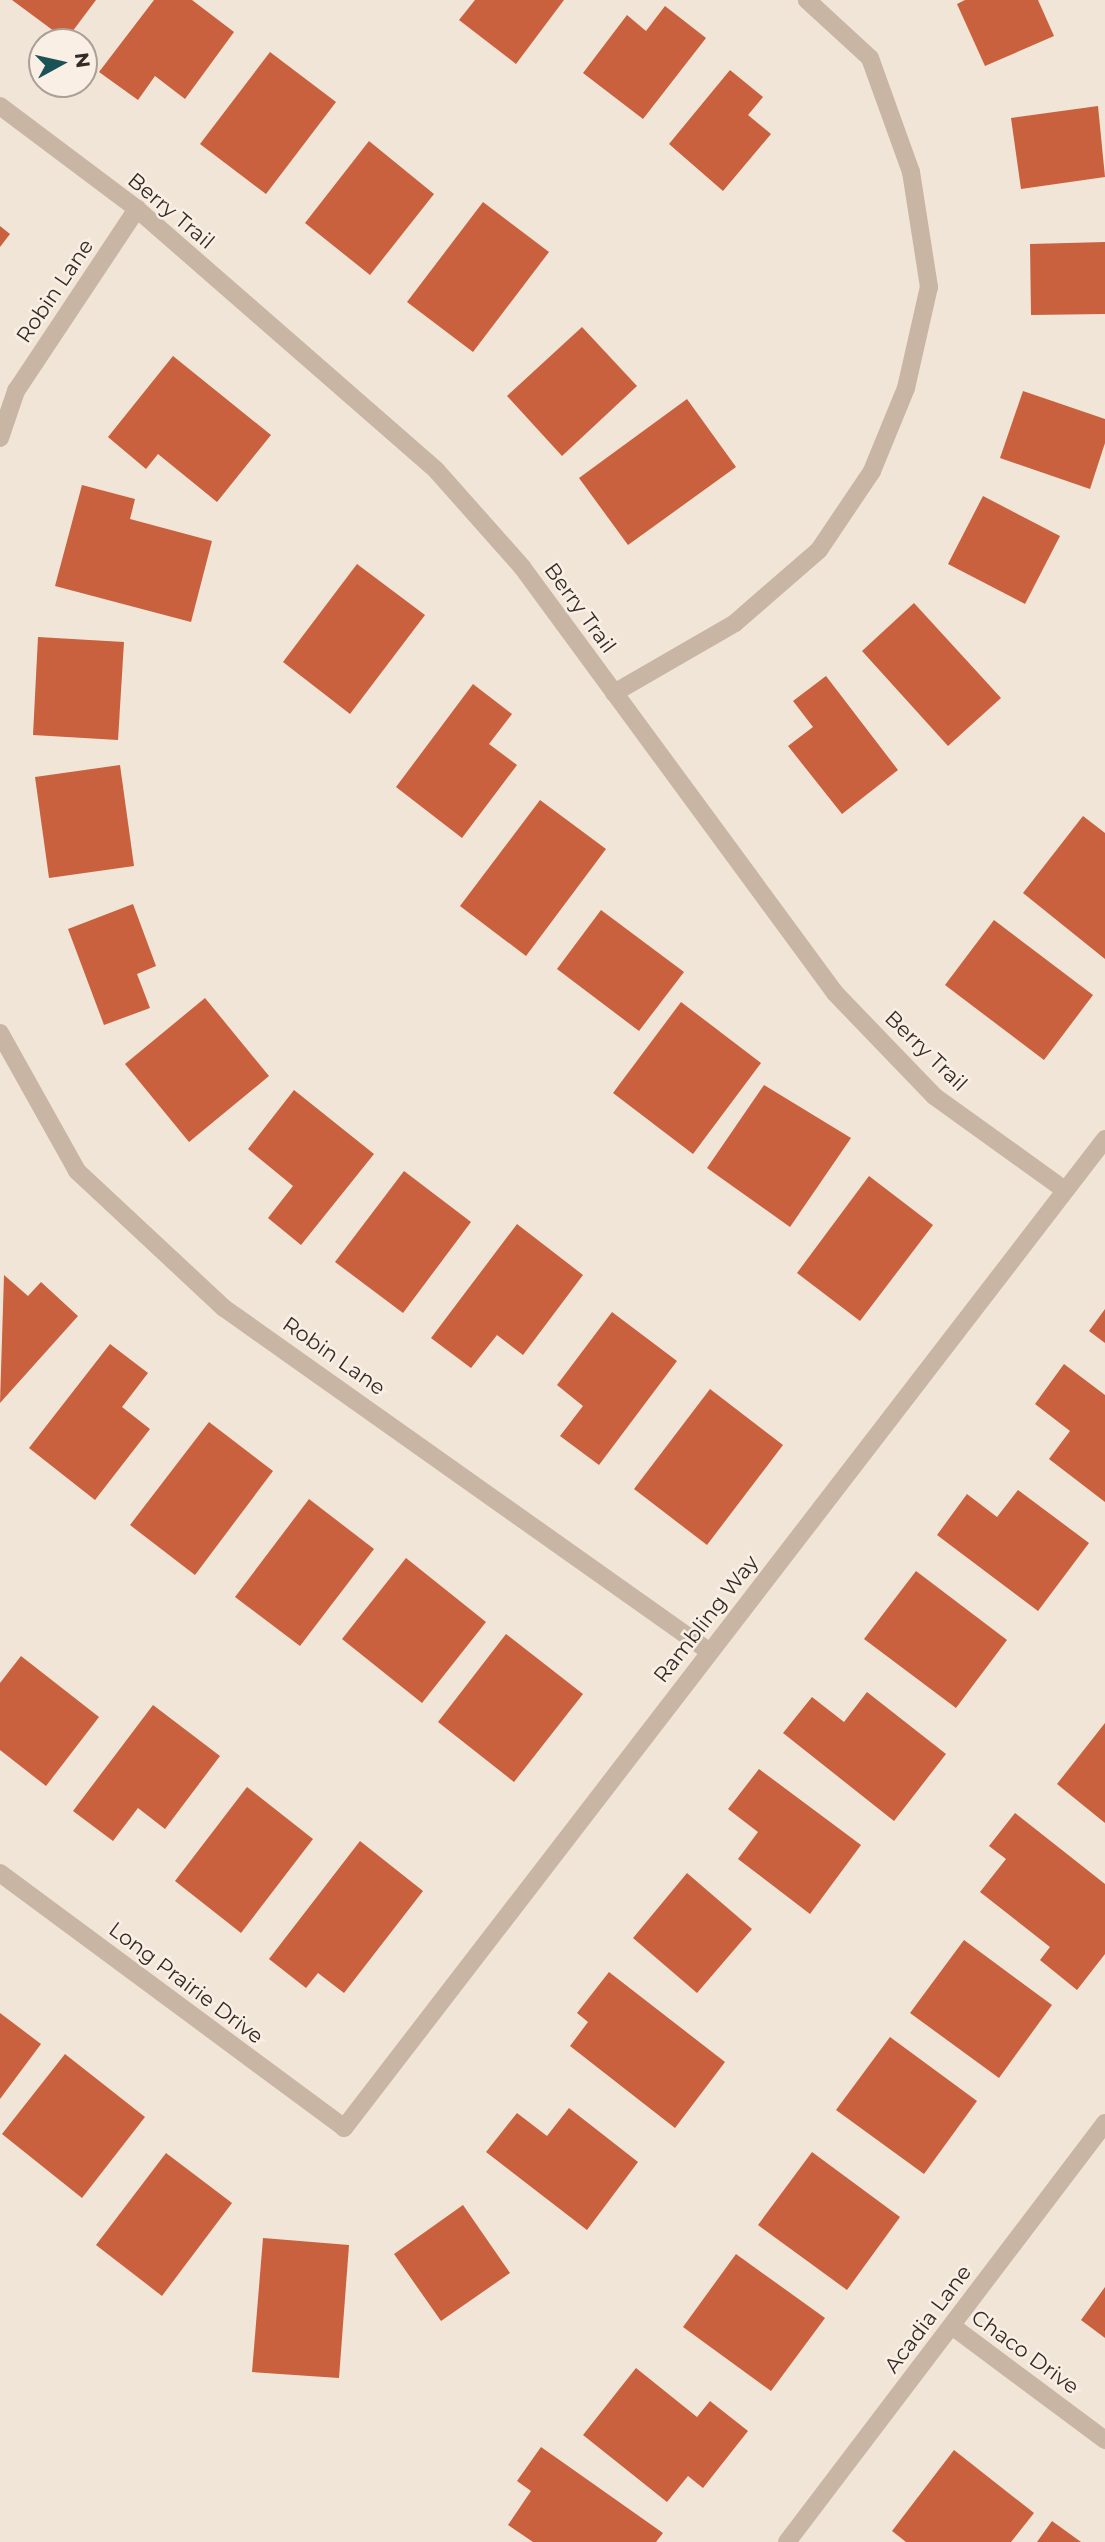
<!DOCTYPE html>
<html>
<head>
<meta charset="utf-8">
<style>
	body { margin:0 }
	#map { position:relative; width:1105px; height:2542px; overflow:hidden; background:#f1e5d7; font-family:Montserrat,sans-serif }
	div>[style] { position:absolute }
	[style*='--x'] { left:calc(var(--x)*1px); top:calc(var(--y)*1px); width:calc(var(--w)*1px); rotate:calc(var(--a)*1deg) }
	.building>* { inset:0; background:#c9613e }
	.minor>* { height:18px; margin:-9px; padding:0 9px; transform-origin:9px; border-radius:9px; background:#c9b5a3 }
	span { translate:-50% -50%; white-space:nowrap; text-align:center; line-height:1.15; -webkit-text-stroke:5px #f9efe4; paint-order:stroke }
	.street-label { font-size:21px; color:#342a26 }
	.north { position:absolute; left:28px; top:28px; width:70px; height:70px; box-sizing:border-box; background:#f9efe4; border:2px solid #aaa098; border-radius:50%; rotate:82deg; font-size:19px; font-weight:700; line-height:28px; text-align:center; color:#342a26 }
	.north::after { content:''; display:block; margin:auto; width:24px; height:32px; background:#1b5256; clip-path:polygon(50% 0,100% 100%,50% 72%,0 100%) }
</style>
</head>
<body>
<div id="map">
	<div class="building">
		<i style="clip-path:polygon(12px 0,96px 0,66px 40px)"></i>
		<i style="clip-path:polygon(154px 0,192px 0,234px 32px,185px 99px,155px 76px,138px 100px,99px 72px)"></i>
		<i style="clip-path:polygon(475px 0,564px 0,516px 64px,459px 20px)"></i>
		<i style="clip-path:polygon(965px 0,1038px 0,1054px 36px,985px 66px,957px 4px)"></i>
		<i style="clip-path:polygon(665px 6px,706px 38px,643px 119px,583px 73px,627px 15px,646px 31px)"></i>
		<i style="clip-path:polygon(270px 52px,336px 102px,266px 194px,200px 144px)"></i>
		<i style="clip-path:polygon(730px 70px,763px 97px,748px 115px,771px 134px,723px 191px,669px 144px)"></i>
		<i style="clip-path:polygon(1098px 106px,1105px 177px,1021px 189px,1011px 118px)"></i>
		<i style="clip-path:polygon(369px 141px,434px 194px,370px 275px,305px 223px)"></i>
		<i style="clip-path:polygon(483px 202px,549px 252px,473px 352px,407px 302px)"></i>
		<i style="clip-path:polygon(0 226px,10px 234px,0 247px)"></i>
		<i style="clip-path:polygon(1105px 242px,1105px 314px,1031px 315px,1030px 244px)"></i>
		<i style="clip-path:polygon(582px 327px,637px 386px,562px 456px,507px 396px)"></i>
		<i style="clip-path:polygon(173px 356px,271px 435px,217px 502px,158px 454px,146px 469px,108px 437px)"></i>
		<i style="clip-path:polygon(1023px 391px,1105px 419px,1105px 443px,1090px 489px,1000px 458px)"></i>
		<i style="clip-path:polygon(687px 399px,736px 467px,628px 545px,579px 478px)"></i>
		<i style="clip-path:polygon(82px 485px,135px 499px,130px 519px,212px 541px,191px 622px,55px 586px)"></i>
		<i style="clip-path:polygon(983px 496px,1060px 536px,1025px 604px,948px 564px)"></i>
		<i style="clip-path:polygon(357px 564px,425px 615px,350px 714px,283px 662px)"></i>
		<i style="clip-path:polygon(914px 603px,1001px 698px,948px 746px,862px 651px)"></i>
		<i style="clip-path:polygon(38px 637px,124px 642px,118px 740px,33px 735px)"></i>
		<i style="clip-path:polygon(826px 676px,898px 770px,842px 814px,788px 746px,813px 727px,793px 701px)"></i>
		<i style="clip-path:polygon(473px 684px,512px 714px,489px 744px,517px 765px,462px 838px,396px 787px)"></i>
		<i style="clip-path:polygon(120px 765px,134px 866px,49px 878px,35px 777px)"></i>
		<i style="clip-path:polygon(540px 800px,606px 849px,526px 956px,460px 906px)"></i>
		<i style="clip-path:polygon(1083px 816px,1105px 833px,1105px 959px,1023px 893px)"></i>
		<i style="clip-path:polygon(133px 904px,156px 966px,137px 974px,150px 1008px,104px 1025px,68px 929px)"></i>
		<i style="clip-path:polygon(601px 910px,684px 972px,639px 1031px,557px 969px)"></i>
		<i style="clip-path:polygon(994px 920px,1093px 995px,1044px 1060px,945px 985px)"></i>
		<i style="clip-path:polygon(205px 998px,269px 1076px,189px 1142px,125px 1064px)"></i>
		<i style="clip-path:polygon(681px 1002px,761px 1063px,693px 1154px,613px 1093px)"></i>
		<i style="clip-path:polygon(764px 1085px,851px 1138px,790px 1227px,707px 1168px)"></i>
		<i style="clip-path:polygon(294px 1090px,374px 1154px,301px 1245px,268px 1218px,293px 1186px,248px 1149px)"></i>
		<i style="clip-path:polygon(404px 1171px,471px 1222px,403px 1313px,335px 1262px)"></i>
		<i style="clip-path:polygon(869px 1176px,933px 1225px,860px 1321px,797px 1273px)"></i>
		<i style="clip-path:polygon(517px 1224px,583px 1275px,523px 1355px,497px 1335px,471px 1368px,431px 1338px)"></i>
		<i style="clip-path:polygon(4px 1275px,28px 1296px,41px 1282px,78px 1316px,0 1403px)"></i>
		<i style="clip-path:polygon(1105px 1309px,1105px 1343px,1089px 1331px)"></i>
		<i style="clip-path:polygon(612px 1312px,677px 1361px,599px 1465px,560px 1436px,583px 1406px,557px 1385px)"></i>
		<i style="clip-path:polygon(110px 1344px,148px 1373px,122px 1407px,150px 1429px,95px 1500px,29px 1448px)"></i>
		<i style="clip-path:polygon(1064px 1364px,1105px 1395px,1105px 1502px,1049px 1459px,1070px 1431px,1035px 1404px)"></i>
		<i style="clip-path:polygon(710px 1389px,783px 1445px,707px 1545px,634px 1489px)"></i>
		<i style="clip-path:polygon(209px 1422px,273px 1471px,195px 1575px,130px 1525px)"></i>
		<i style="clip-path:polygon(1018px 1490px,1089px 1543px,1038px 1611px,937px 1535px,967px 1494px,997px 1517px)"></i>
		<i style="clip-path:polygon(309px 1499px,374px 1549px,300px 1646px,235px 1597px)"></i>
		<i style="clip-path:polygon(406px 1558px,486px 1622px,422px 1703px,342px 1639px)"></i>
		<i style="clip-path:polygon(916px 1571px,1007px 1640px,956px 1708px,864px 1639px)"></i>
		<i style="clip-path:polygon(506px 1634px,583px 1694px,514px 1782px,438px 1722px)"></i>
		<i style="clip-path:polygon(21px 1656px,99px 1717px,46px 1786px,0 1750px,0 1683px)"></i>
		<i style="clip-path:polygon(867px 1692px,946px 1754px,894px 1821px,783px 1733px,812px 1697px,844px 1722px)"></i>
		<i style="clip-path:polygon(153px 1705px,220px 1756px,165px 1829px,138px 1808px,113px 1841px,73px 1811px)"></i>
		<i style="clip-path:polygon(1105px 1723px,1105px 1823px,1057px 1784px)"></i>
		<i style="clip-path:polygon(759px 1769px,861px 1845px,810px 1914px,738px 1859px,758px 1832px,728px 1809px)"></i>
		<i style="clip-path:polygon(247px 1787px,313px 1839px,241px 1933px,175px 1881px)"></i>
		<i style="clip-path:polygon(1015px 1813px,1105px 1884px,1105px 1954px,1077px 1990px,1040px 1960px,1050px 1947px,980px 1892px,1006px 1859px,989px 1846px)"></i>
		<i style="clip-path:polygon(360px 1841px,423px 1891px,344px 1993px,318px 1973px,306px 1988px,269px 1959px)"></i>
		<i style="clip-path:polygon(687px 1873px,752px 1929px,697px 1993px,633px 1938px)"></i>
		<i style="clip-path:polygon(964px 1940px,1052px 2005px,999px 2078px,910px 2013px)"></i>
		<i style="clip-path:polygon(609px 1972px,725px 2062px,675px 2128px,570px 2046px,588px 2022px,577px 2013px)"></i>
		<i style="clip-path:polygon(0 2013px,41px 2044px,0 2099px)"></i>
		<i style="clip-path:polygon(890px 2037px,977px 2101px,924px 2174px,836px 2110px)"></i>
		<i style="clip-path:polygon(65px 2054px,145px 2117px,82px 2198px,2px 2134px)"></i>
		<i style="clip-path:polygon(569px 2108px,638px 2162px,587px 2230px,486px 2152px,517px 2113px,547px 2136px)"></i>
		<i style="clip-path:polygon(812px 2152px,900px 2217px,847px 2290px,758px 2225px)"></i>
		<i style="clip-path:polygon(166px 2153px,232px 2203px,162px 2296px,96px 2245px)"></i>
		<i style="clip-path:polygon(463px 2205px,510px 2273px,441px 2321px,394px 2254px)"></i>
		<i style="clip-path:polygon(263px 2238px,349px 2245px,339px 2378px,252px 2372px)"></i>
		<i style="clip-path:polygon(736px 2254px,825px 2318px,771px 2391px,683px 2327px)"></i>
		<i style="clip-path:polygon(1105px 2287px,1105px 2338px,1081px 2320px)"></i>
		<i style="clip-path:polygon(636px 2368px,697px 2417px,710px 2401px,748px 2431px,703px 2488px,688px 2476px,667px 2502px,583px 2435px)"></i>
		<i style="clip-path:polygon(541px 2447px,663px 2533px,656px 2542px,533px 2542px,508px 2525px,531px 2491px,517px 2481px)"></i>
		<i style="clip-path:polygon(954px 2450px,1034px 2513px,1011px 2542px,906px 2542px,892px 2531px)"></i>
		<i style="clip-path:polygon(1052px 2521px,1081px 2542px,1037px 2542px)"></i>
	</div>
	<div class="minor">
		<i style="--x:0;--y:106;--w:171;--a:36.9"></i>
		<i style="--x:137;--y:209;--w:397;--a:41.1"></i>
		<i style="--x:436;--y:470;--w:130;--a:48.4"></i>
		<i style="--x:522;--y:567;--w:529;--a:53.69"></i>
		<i style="--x:835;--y:993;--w:143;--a:46.1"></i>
		<i style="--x:934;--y:1096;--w:161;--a:35.7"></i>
		<i style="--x:0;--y:438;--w:50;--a:-71.2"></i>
		<i style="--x:16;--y:391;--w:219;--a:-56.4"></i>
		<i style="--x:614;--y:693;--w:140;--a:-30"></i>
		<i style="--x:735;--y:623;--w:111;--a:-41"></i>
		<i style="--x:819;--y:550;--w:95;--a:-56.1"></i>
		<i style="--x:872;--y:471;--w:90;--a:-67.7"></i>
		<i style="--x:906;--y:388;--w:104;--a:-77.2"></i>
		<i style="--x:929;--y:287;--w:116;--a:-98.9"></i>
		<i style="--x:911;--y:172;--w:121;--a:-109.8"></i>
		<i style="--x:870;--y:58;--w:86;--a:-137.4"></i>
		<i style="--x:0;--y:1033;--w:158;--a:60.8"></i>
		<i style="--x:77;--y:1171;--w:201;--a:43"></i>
		<i style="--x:224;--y:1308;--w:595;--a:35.29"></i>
		<i style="--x:0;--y:1873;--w:428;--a:36.5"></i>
		<i style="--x:344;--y:2128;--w:1248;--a:-52.42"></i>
		<i style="--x:952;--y:2326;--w:191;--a:36.7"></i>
		<i style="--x:787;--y:2542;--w:526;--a:-52.8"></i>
	</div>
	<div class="street-label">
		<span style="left:171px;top:211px;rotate:40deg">Berry Trail</span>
		<span style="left:55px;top:291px;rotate:-56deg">Robin Lane</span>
		<span style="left:580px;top:608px;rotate:54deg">Berry Trail</span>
		<span style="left:926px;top:1051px;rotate:44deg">Berry Trail</span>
		<span style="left:334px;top:1356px;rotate:35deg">Robin Lane</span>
		<span style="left:706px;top:1619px;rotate:-52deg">Rambling Way</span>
		<span style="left:186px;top:1983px;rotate:37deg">Long Prairie Drive</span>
		<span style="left:928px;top:2319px;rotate:-53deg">Acadia Lane</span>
		<span style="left:1025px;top:2352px;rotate:36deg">Chaco Drive</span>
	</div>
	<div class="north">N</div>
</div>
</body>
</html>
